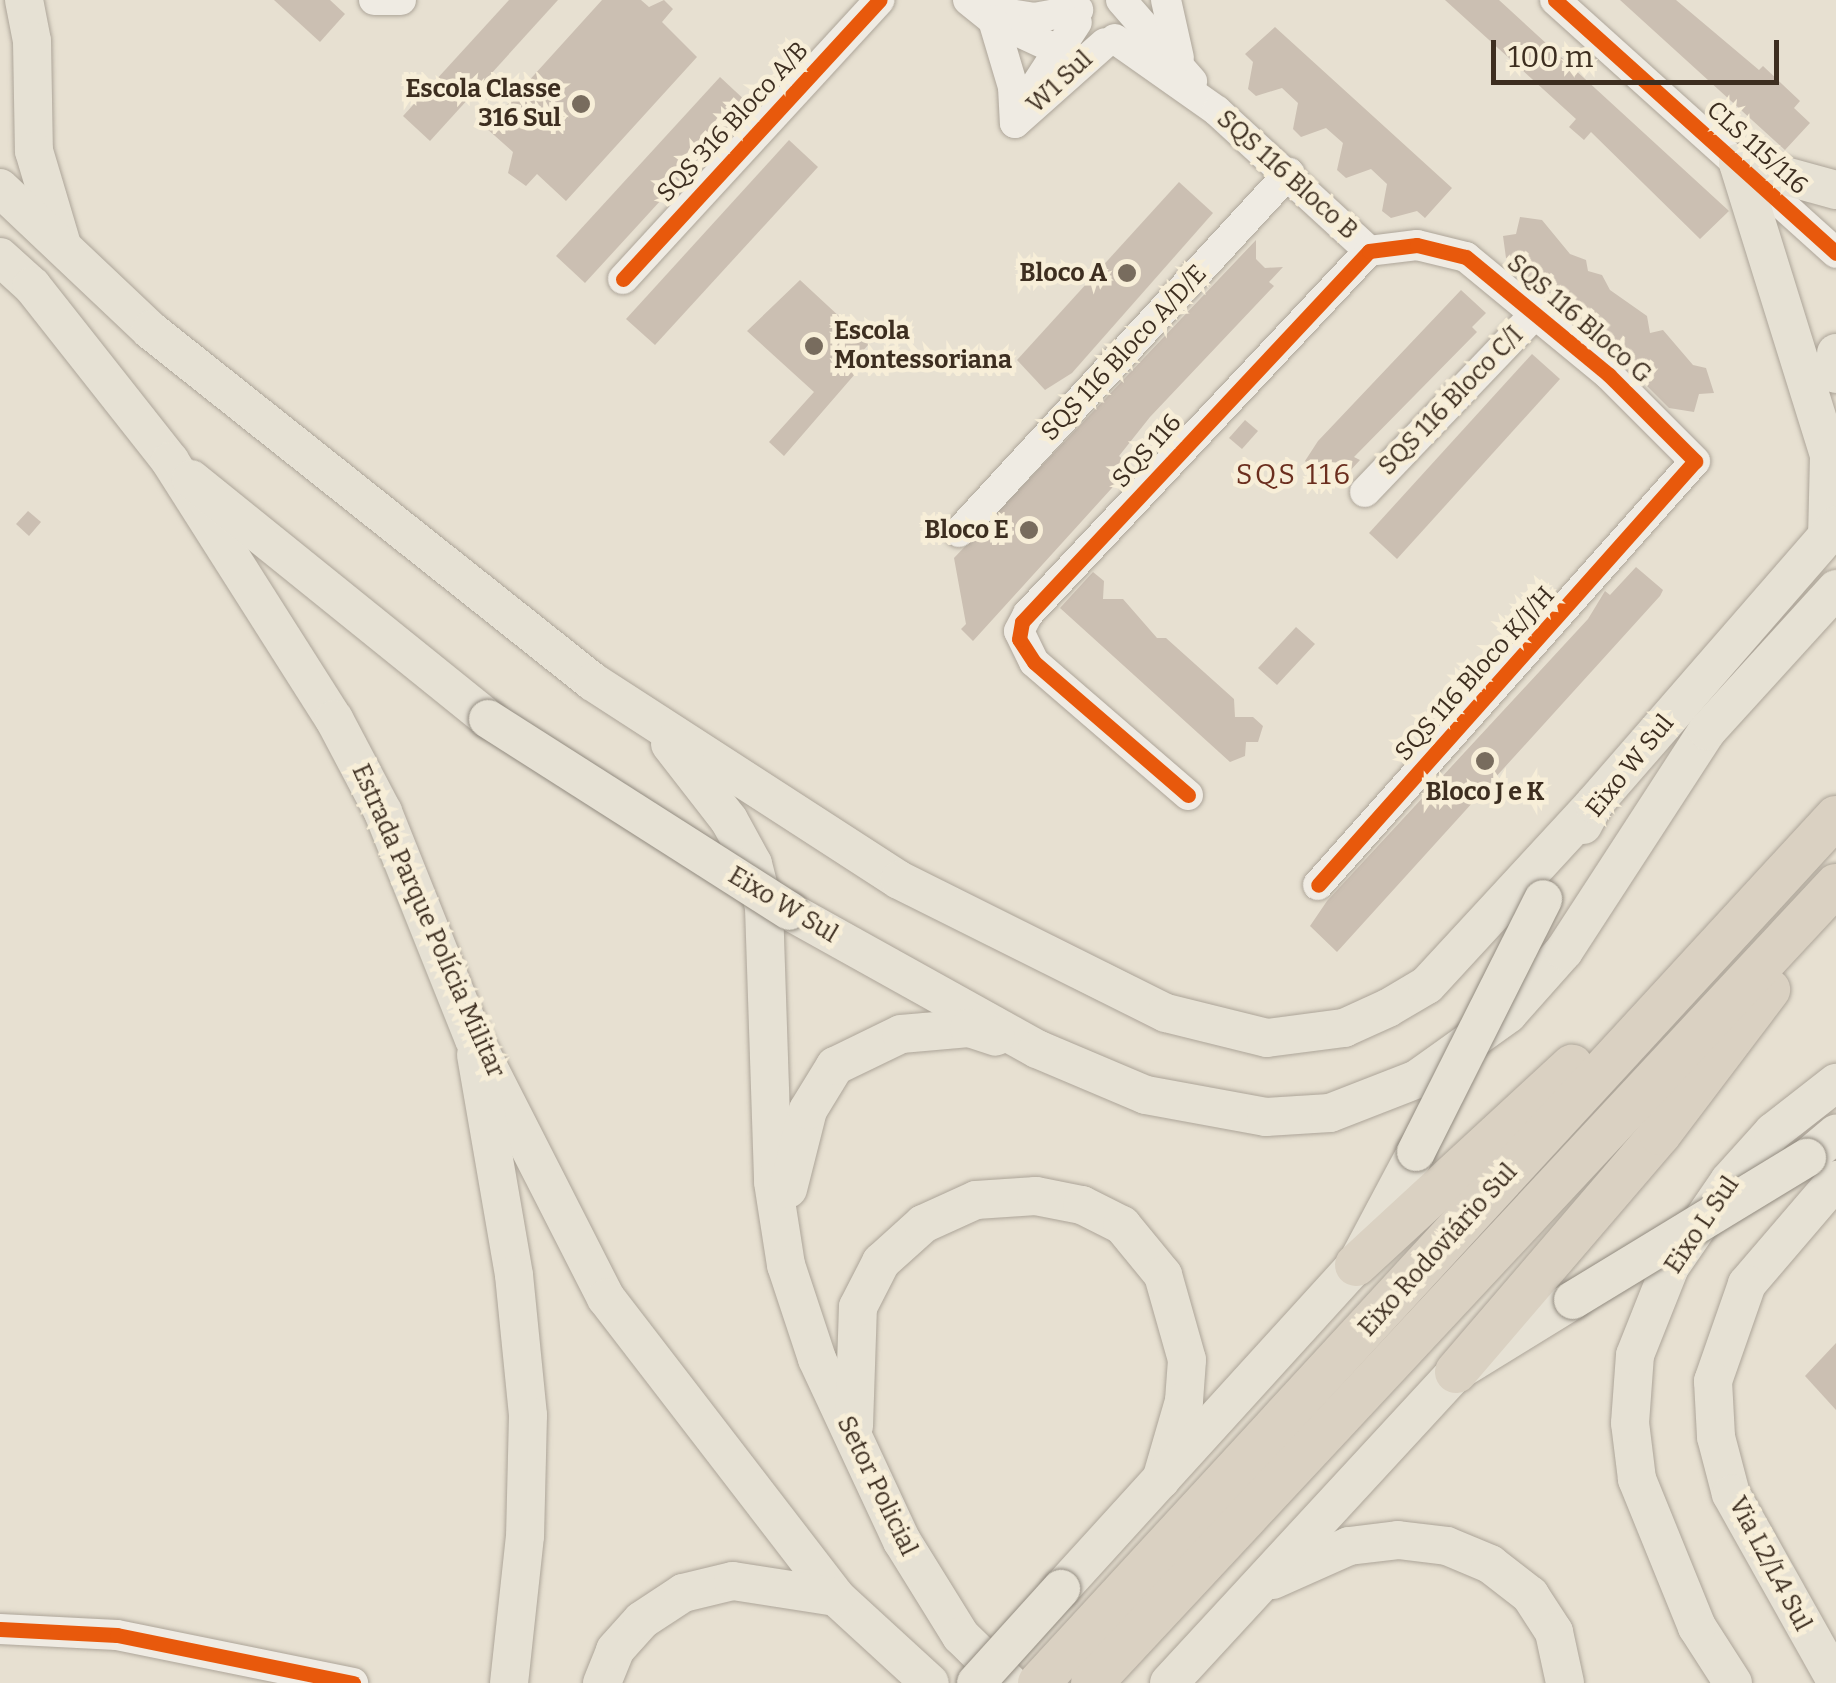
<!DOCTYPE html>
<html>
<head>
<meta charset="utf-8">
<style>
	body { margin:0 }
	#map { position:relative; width:1836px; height:1683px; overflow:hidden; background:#e7e0d1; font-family:Bitter,serif }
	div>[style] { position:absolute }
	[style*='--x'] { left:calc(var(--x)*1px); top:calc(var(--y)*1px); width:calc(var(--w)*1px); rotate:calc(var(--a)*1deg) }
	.building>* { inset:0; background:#cbbfb2 }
	.roads { filter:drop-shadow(0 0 2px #ada599) drop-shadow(0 0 2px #ada599) }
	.minor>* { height:30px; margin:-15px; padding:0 15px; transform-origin:15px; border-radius:15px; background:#efebe3 }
	.major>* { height:38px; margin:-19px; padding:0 19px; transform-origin:19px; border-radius:19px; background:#e6e1d4 }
	.highway>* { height:42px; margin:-21px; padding:0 21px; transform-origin:21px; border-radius:21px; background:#dad1c2 }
	.bridges { filter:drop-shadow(0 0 2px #928b80) drop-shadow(0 0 2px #928b80) }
	.major-bridge>* { height:38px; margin:-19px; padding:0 19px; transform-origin:19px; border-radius:19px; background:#e6e1d4 }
	.cycleway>* { height:15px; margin:-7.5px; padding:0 7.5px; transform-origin:7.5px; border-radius:7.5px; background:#e8590c }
	.dots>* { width:28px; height:28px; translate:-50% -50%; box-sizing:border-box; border:5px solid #f7eed8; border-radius:50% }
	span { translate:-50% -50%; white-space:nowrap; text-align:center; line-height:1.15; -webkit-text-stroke:9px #f7eed8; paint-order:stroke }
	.street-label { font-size:25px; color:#3d2e20 }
	.poi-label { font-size:25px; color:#3d2e20; font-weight:700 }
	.right { translate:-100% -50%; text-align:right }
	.left { translate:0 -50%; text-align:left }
	.neighbourhood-label { font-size:28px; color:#6b2e1e; letter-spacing:2.5px }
	.scale { position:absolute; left:1491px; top:40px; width:288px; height:45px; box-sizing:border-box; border:5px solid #3d2e20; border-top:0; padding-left:12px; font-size:30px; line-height:35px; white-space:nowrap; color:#3d2e20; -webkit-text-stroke:8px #f7eed8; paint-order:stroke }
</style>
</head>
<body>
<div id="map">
	<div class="building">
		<i style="clip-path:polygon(274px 0,330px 0,345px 14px,320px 42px)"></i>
		<i style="clip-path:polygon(509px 0,558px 0,430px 141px,403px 116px)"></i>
		<i style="clip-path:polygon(602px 0,641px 0,649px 7px,664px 0,673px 9px,662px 22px,697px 57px,566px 201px,537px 174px,526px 186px,508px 173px,513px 152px,486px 128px)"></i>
		<i style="clip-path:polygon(1445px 0,1499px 0,1729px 211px,1700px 239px,1591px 132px,1584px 140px,1569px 127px,1576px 119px)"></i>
		<i style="clip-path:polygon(1620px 0,1676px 0,1759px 70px,1763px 66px,1800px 101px,1794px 108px,1810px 123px,1785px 150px)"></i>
		<i style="clip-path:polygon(1275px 27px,1452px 188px,1425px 218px,1417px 211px,1391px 218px,1382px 211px,1387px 184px,1371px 169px,1346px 178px,1337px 170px,1343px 143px,1326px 128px,1301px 137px,1293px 129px,1298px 103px,1282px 88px,1256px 96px,1248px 89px,1253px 62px,1245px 54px)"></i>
		<i style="clip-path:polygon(720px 77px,749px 104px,585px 283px,556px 256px)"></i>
		<i style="clip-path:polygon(789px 140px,818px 167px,655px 345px,626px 319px)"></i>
		<i style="clip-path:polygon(1179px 182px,1213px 213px,1072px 373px,1045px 390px,1017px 360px)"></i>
		<i style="clip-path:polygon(1520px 217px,1542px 220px,1570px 254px,1586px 260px,1588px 271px,1602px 275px,1610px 290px,1647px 316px,1650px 333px,1663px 330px,1693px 365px,1706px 368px,1714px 393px,1699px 394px,1694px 412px,1669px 408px,1629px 368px,1626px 352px,1614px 355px,1570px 315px,1565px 297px,1552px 299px,1539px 281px,1532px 287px,1520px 278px,1524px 273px,1506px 258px,1503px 236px,1516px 234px)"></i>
		<i style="clip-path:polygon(1256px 240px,1256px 259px,1265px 268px,1283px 267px,1269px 282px,1274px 286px,1150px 417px,1119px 456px,1131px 467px,973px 641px,961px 629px,966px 624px,954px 558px)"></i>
		<i style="clip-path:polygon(800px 280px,869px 344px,861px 353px,868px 359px,784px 456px,769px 442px,814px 392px,747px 331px)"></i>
		<i style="clip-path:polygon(1461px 290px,1486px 313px,1472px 327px,1477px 332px,1354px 457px,1360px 460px,1349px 472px,1345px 468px,1330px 483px,1305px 461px,1318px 441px)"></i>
		<i style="clip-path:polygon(1532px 354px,1560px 379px,1397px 559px,1369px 533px)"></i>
		<i style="clip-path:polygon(1245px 420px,1258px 431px,1242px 449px,1229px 438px)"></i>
		<i style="clip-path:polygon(28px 511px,41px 522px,29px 536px,16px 524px)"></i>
		<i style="clip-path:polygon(1636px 567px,1663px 590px,1660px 596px,1337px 952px,1310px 926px,1327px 901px,1588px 619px,1605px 591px,1610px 595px)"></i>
		<i style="clip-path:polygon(1093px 572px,1104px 581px,1103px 599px,1123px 599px,1157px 638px,1166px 638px,1234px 699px,1235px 717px,1253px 717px,1263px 726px,1258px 742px,1246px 742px,1245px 756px,1230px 762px,1060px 608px)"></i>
		<i style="clip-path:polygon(1296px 627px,1315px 644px,1277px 685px,1258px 668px)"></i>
		<i style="clip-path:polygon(1836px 1343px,1836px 1410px,1805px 1376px)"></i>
	</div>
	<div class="roads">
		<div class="minor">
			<i style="--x:374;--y:0;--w:27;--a:0"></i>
			<i style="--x:968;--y:0;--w:32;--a:39"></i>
			<i style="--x:993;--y:20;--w:74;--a:24.8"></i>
			<i style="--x:1121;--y:0;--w:108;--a:48.8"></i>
			<i style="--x:1166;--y:0;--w:59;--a:77.4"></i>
			<i style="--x:1555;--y:0;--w:378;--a:42"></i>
			<i style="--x:997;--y:12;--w:37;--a:9"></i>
			<i style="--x:1034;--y:18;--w:45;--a:-10.3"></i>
			<i style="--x:993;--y:20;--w:70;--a:73.4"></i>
			<i style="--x:1013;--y:87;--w:36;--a:87"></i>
			<i style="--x:1115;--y:39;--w:125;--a:35.2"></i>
			<i style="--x:1217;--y:111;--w:207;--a:42.6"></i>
			<i style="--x:1032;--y:91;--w:82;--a:-56.9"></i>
			<i style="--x:1015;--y:123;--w:120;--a:-41.6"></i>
			<i style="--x:623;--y:279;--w:379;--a:-47.4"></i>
			<i style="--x:1365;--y:492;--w:250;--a:-46.3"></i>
			<i style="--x:959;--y:532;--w:488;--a:-47.4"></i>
			<i style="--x:1188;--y:795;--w:203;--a:-139.2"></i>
			<i style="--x:1034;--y:662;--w:34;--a:-116"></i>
			<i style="--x:1019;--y:631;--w:19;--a:-62"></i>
			<i style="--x:1028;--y:614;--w:498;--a:-46.8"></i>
			<i style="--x:1318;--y:885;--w:567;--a:-48.36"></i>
			<i style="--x:1695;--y:461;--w:122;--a:-135"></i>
			<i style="--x:1609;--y:375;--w:185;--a:-140.5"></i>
			<i style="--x:1466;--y:257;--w:50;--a:-166.2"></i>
			<i style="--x:1417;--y:245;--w:48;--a:172.9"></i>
			<i style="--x:0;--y:1629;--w:117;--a:2.9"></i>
			<i style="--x:117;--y:1635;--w:241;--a:11.5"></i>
		</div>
		<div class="major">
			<i style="--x:24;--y:0;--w:42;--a:79"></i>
			<i style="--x:32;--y:41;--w:110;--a:89"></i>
			<i style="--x:34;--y:151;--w:98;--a:73.4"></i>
			<i style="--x:1738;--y:163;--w:307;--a:72.7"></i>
			<i style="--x:1829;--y:456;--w:81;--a:91.4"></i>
			<i style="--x:1738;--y:163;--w:102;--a:15.4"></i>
			<i style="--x:0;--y:188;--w:207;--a:43.4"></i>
			<i style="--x:150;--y:330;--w:566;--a:38.47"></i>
			<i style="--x:593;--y:682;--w:364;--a:32.9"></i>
			<i style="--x:899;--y:880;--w:298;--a:26.5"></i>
			<i style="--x:1166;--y:1013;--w:104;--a:13.9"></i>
			<i style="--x:1267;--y:1038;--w:78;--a:-7.4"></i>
			<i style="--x:1344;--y:1028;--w:48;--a:-24.4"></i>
			<i style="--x:1388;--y:1008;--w:45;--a:-30.5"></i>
			<i style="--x:1427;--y:985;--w:246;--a:-47.3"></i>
			<i style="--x:0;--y:257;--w:43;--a:42.2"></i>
			<i style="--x:32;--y:286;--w:223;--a:51.7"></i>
			<i style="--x:170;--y:461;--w:306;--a:57.6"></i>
			<i style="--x:334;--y:719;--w:105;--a:62.2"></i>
			<i style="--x:383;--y:812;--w:245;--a:68.2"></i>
			<i style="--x:474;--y:1039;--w:291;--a:63"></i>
			<i style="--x:606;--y:1298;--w:377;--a:52.4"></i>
			<i style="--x:836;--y:1597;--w:127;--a:42.5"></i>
			<i style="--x:1836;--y:353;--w:21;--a:90"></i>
			<i style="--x:191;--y:479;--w:382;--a:38.9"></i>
			<i style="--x:670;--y:744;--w:96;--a:52.2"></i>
			<i style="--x:729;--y:820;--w:50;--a:61.4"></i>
			<i style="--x:753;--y:864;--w:44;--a:75.7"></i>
			<i style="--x:764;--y:907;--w:275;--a:88.1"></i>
			<i style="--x:773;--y:1182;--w:84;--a:81.1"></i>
			<i style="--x:786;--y:1265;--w:99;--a:71.7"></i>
			<i style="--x:817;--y:1359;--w:201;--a:65"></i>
			<i style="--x:902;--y:1541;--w:112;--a:58.2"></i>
			<i style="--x:961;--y:1636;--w:67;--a:44.4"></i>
			<i style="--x:1583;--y:825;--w:24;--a:-62"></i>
			<i style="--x:1594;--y:804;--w:369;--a:-49"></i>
			<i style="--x:789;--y:911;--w:284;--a:29.1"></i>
			<i style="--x:1037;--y:1049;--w:118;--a:22.9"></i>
			<i style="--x:1146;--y:1095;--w:122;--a:10.4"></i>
			<i style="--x:1266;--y:1117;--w:64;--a:-3.6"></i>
			<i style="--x:1330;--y:1113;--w:93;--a:-21.3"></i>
			<i style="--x:1417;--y:1079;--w:112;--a:-35.5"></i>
			<i style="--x:1508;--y:1014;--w:84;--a:-48.4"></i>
			<i style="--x:1564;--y:951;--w:262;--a:-57"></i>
			<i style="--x:1707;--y:731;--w:192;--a:-47.7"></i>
			<i style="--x:476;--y:1055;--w:223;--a:80.2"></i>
			<i style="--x:514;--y:1275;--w:141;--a:84.3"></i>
			<i style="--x:528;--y:1415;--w:121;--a:91.4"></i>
			<i style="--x:525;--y:1536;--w:148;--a:96.2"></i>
			<i style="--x:1807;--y:1158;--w:38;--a:-40"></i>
			<i style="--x:1836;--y:1180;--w:137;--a:130.6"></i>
			<i style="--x:1747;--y:1284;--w:103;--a:109.3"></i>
			<i style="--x:1713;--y:1381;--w:56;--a:86.9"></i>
			<i style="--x:1716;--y:1437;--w:59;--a:75.3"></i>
			<i style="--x:1731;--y:1494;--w:214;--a:60.7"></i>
			<i style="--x:788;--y:1189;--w:81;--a:-75.8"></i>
			<i style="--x:808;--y:1110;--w:52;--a:-58.5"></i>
			<i style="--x:835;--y:1066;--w:73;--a:-25.9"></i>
			<i style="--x:901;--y:1034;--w:68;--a:-5"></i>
			<i style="--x:969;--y:1028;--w:28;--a:18"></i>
			<i style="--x:854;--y:1426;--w:119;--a:-88.1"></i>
			<i style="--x:858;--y:1307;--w:51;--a:-62.9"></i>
			<i style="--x:881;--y:1262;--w:57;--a:-42.1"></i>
			<i style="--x:923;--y:1224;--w:58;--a:-24.4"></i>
			<i style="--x:976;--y:1200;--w:60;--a:-3.8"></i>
			<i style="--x:1036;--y:1196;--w:47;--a:11.1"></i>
			<i style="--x:1082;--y:1205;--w:45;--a:26.6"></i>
			<i style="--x:1122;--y:1225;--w:65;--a:50.6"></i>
			<i style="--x:1163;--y:1275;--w:88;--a:74.2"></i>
			<i style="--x:1187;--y:1360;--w:41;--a:94.2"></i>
			<i style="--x:1184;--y:1401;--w:82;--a:106.2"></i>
			<i style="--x:1273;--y:1580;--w:83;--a:-24.1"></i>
			<i style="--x:1349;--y:1546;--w:49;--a:-7"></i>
			<i style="--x:1398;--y:1540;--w:49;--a:7"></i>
			<i style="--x:1447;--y:1546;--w:47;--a:22.7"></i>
			<i style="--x:1490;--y:1564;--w:51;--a:37.8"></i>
			<i style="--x:1530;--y:1595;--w:44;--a:57"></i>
			<i style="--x:1554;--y:1632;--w:52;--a:77.8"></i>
			<i style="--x:1061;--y:1589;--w:438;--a:-47.7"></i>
			<i style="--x:1356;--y:1265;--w:128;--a:-62"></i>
			<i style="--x:602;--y:1683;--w:35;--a:-68"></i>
			<i style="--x:615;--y:1650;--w:40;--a:-48"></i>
			<i style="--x:642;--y:1620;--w:49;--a:-33.4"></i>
			<i style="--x:683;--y:1593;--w:51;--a:-13.5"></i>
			<i style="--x:733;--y:1581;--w:104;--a:8.8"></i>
			<i style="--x:1169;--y:1683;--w:423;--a:-47.3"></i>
			<i style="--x:1456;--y:1372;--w:137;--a:-31.6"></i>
			<i style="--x:1733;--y:1683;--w:67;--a:-122.7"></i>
			<i style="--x:1697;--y:1627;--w:160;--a:-112.1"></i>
			<i style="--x:1637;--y:1479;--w:56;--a:-97.1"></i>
			<i style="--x:1630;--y:1423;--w:68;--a:-85.8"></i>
			<i style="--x:1635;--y:1355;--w:95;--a:-68.3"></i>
			<i style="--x:1670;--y:1267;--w:104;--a:-55.5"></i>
			<i style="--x:1729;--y:1181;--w:66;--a:-48.1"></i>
			<i style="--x:1773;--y:1132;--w:80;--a:-37.9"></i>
		</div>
		<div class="highway">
			<i style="--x:1356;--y:1265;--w:294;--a:-42.7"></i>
			<i style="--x:1456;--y:1372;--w:313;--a:-49.4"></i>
			<i style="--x:1660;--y:1134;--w:181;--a:-52.9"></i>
			<i style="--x:1039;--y:1683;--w:1177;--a:-47.38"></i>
			<i style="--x:1092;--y:1683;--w:1091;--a:-47.01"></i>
		</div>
	</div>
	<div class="bridges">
		<div class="major-bridge">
			<i style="--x:488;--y:719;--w:357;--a:32.5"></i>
			<i style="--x:1416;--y:1152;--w:283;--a:-63.3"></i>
			<i style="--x:1573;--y:1300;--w:274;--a:-31.3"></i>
			<i style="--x:976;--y:1683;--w:127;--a:-47.9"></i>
		</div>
	</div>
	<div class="cycleway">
		<i style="--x:1555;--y:0;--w:378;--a:42"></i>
		<i style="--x:623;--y:279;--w:379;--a:-47.4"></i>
		<i style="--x:1188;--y:795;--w:203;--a:-139.2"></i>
		<i style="--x:1034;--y:662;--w:27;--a:-123"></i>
		<i style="--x:1019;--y:639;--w:17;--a:-80"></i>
		<i style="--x:1022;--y:622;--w:508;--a:-46.91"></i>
		<i style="--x:1369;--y:251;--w:48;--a:-7.1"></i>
		<i style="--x:1417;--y:245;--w:50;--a:13.8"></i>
		<i style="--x:1466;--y:257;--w:185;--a:39.5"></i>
		<i style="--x:1609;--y:375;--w:122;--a:45"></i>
		<i style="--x:1695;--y:461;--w:567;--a:131.64"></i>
		<i style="--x:0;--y:1629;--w:117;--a:2.9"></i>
		<i style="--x:117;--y:1635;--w:241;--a:11.5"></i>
	</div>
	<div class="dots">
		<i style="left:581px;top:104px;background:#786c5e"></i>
		<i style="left:1127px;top:273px;background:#786c5e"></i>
		<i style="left:814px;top:346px;background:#786c5e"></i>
		<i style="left:1029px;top:530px;background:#786c5e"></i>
		<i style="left:1485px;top:761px;background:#786c5e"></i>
	</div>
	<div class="street-label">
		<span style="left:1060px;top:82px;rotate:-43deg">W1 Sul</span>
		<span style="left:733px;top:122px;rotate:-47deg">SQS 316 Bloco A/B</span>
		<span style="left:1757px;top:148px;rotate:42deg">CLS 115/116</span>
		<span style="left:1287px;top:175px;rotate:42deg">SQS 116 Bloco B</span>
		<span style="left:1579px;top:319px;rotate:41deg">SQS 116 Bloco G</span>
		<span style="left:1124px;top:353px;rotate:-47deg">SQS 116 Bloco A/D/E</span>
		<span style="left:1451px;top:401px;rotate:-46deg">SQS 116 Bloco C/I</span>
		<span style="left:1147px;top:451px;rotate:-48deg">SQS 116</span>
		<span style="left:1475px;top:674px;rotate:-48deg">SQS 116 Bloco K/J/H</span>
		<span style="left:1630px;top:766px;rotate:-51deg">Eixo W Sul</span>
		<span style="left:783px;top:905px;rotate:31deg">Eixo W Sul</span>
		<span style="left:428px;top:921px;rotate:66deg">Estrada Parque Polícia Militar</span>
		<span style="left:1702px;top:1225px;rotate:-56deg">Eixo L Sul</span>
		<span style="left:1438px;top:1250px;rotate:-48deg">Eixo Rodoviário Sul</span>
		<span style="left:877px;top:1486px;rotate:64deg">Setor Policial</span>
		<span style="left:1770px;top:1564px;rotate:62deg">Via L2/L4 Sul</span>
	</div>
	<div class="poi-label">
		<span class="right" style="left:561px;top:104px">Escola Classe<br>316 Sul</span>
		<span class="right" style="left:1107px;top:273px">Bloco A</span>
		<span class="left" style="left:834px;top:346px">Escola<br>Montessoriana</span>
		<span class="right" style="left:1009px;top:530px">Bloco E</span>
		<span style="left:1485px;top:792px">Bloco J e K</span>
	</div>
	<div class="neighbourhood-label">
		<span style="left:1294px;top:475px">SQS 116</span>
	</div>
	<div class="scale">100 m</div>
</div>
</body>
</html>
